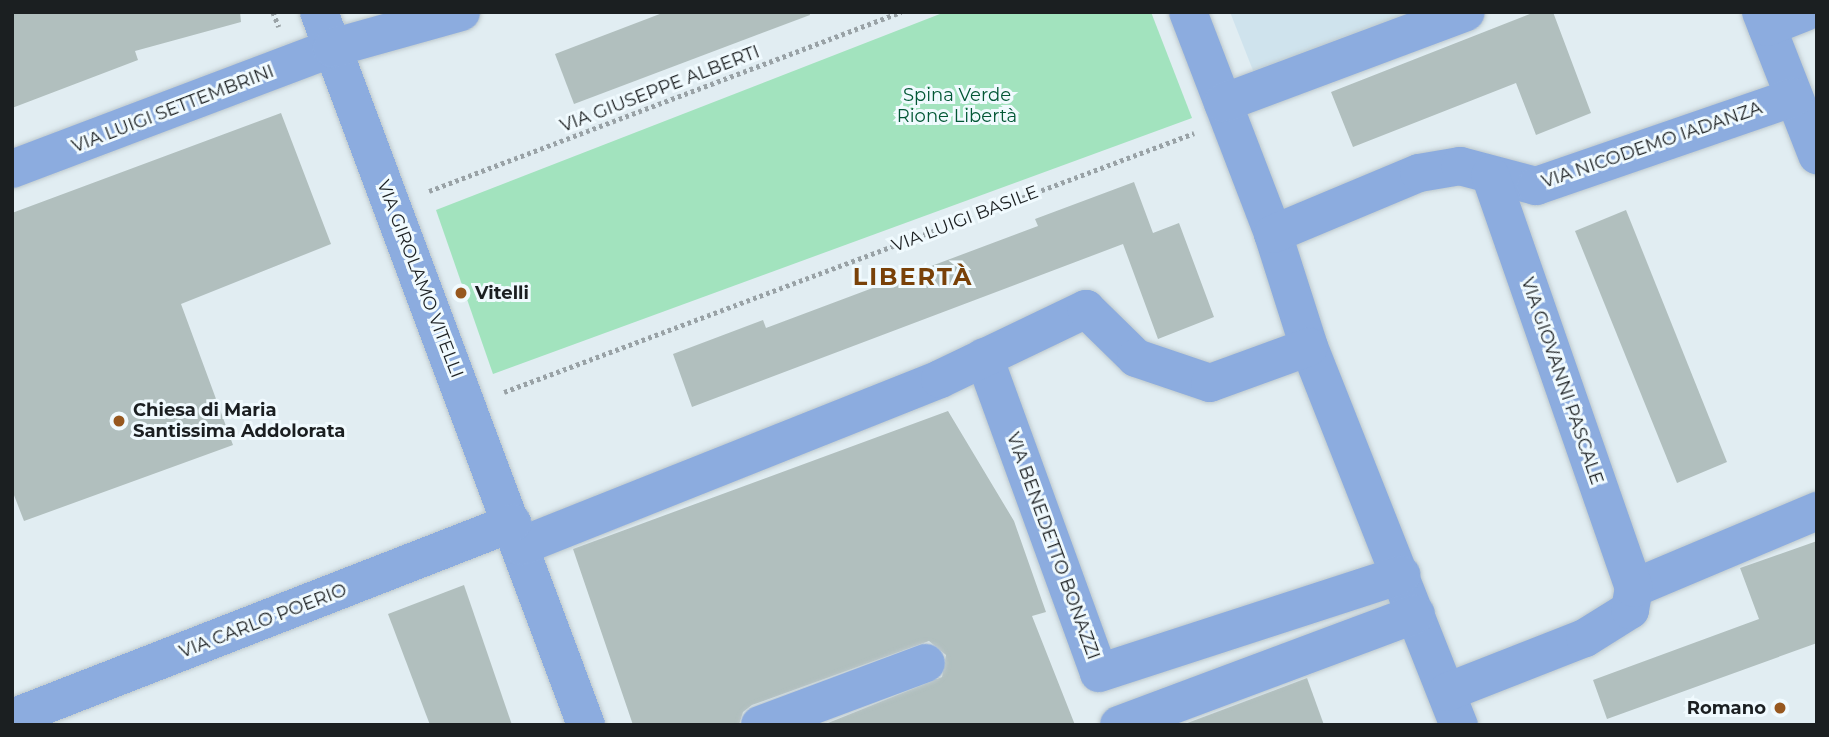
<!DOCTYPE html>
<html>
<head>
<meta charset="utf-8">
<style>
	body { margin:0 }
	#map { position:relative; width:1829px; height:737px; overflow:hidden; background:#e1edf2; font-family:Montserrat,sans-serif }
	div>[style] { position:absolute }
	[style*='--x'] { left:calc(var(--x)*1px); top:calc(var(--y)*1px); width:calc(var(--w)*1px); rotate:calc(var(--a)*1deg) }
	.built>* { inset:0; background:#cfe3ed }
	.green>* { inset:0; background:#a2e3be }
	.building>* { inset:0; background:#b1bfbe }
	.path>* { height:4.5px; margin-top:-2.25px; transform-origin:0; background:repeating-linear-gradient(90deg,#99a2a6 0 3.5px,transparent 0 7px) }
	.roads { filter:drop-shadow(0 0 2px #bdc8cc) drop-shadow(0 0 2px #bdc8cc) }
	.minor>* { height:38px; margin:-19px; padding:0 19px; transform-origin:19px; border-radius:19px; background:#8cacdf }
	.dots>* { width:19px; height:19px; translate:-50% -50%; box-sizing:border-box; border:4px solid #f0fafe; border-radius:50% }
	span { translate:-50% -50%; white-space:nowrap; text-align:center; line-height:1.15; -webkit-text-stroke:6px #f0fafe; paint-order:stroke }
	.street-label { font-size:18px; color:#1b1f21 }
	.park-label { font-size:18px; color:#025735 }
	.poi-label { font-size:18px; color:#1b1f21; font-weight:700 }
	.left { translate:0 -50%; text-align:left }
	.right { translate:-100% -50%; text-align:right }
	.district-label { font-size:24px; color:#794108; font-weight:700; letter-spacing:2px }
	.frame { position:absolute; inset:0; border:14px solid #1b1f21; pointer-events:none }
</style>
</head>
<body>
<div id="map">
	<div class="built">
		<i style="clip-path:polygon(1230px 12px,1445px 12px,1254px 73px)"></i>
	</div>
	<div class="green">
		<i style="clip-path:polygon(945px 12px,1151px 12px,1192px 118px,493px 374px,436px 210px)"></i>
	</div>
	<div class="building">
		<i style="clip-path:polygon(12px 12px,240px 12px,241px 22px,135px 51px,138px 60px,12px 108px)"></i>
		<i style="clip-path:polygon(665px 12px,809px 12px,810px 15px,574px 104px,555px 54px)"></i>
		<i style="clip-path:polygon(1535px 12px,1553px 12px,1591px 113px,1536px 135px,1516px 83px,1353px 147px,1331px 92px)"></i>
		<i style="clip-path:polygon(281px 113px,331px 244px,181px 304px,233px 445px,24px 521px,12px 490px,12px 213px)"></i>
		<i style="clip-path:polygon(1134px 182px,1153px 233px,1179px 223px,1214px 317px,1158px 339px,1123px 244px,692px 407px,673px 354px,763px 320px,766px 328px,1038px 226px,1035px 219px)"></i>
		<i style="clip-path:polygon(1626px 210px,1727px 462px,1677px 483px,1575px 231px)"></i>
		<i style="clip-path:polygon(948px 411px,1014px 521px,1046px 612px,1032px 616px,1075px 725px,823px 725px,942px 677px,946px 655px,929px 641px,752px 705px,743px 712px,739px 725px,633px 725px,573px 549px)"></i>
		<i style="clip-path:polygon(1817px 541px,1817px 643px,1607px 719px,1593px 680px,1759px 619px,1740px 568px)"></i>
		<i style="clip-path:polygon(464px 585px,512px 725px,430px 725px,388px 614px)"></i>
		<i style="clip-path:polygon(1307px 678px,1324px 725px,1182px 725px)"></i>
	</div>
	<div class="path">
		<i style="--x:273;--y:12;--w:16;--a:68"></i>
		<i style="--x:429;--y:191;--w:505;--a:-20.77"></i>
		<i style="--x:504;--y:392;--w:737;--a:-20.57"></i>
	</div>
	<div class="roads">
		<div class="minor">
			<i style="--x:319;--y:12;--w:761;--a:69.47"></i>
			<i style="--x:1188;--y:12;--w:238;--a:69"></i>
			<i style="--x:1273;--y:234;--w:119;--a:72.3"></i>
			<i style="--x:1309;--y:347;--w:407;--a:68.4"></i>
			<i style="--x:1761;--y:12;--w:154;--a:68.6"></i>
			<i style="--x:1767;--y:27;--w:41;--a:-21.5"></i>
			<i style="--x:1223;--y:103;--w:259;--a:-20.5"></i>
			<i style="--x:12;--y:169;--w:342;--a:-20.7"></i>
			<i style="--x:332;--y:48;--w:134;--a:-15.6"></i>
			<i style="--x:1273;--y:234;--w:158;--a:-22.7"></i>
			<i style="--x:1419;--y:173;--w:42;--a:-9.7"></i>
			<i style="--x:1460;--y:166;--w:79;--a:14.7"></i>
			<i style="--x:1536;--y:186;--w:273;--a:-19"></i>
			<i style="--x:984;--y:357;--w:336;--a:70"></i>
			<i style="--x:1099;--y:673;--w:318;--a:-18"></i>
			<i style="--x:521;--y:546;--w:451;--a:-21.7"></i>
			<i style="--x:940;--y:379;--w:162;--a:-25.6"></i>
			<i style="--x:1086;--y:309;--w:70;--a:44.4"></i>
			<i style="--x:1136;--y:358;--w:78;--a:18.7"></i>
			<i style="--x:1210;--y:383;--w:105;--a:-20"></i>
			<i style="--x:1634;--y:588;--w:199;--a:-22.8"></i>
			<i style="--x:1447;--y:692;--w:148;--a:-21.4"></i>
			<i style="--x:1585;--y:638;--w:53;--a:-31.9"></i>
			<i style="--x:1630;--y:610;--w:22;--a:-80"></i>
			<i style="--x:1634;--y:588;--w:437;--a:-109.2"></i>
			<i style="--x:12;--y:718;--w:537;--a:-21.31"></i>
			<i style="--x:760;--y:725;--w:177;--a:-20.5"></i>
			<i style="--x:1119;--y:725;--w:317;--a:-20.5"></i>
		</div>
	</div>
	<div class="dots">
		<i style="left:461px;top:293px;background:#97581f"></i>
		<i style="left:119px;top:421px;background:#97581f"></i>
		<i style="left:1780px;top:708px;background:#97581f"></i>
	</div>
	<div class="street-label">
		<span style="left:660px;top:89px;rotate:-21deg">VIA GIUSEPPE ALBERTI</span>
		<span style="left:173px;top:109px;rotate:-21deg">VIA LUIGI SETTEMBRINI</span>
		<span style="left:1652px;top:145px;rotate:-19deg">VIA NICODEMO IADANZA</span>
		<span style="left:965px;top:219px;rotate:-21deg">VIA LUIGI BASILE</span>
		<span style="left:420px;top:279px;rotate:69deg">VIA GIROLAMO VITELLI</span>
		<span style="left:1562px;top:381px;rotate:71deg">VIA GIOVANNI PASCALE</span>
		<span style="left:1053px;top:546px;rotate:70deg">VIA BENEDETTO BONAZZI</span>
		<span style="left:263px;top:621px;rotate:-21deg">VIA CARLO POERIO</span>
	</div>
	<div class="park-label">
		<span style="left:957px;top:106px">Spina Verde<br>Rione Libertà</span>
	</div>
	<div class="poi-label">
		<span class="left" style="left:475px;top:293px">Vitelli</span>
		<span class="left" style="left:133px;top:421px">Chiesa di Maria<br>Santissima Addolorata</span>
		<span class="right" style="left:1766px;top:708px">Romano</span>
	</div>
	<div class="district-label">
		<span style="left:913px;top:277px">LIBERTÀ</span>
	</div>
	<div class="frame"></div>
</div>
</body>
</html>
